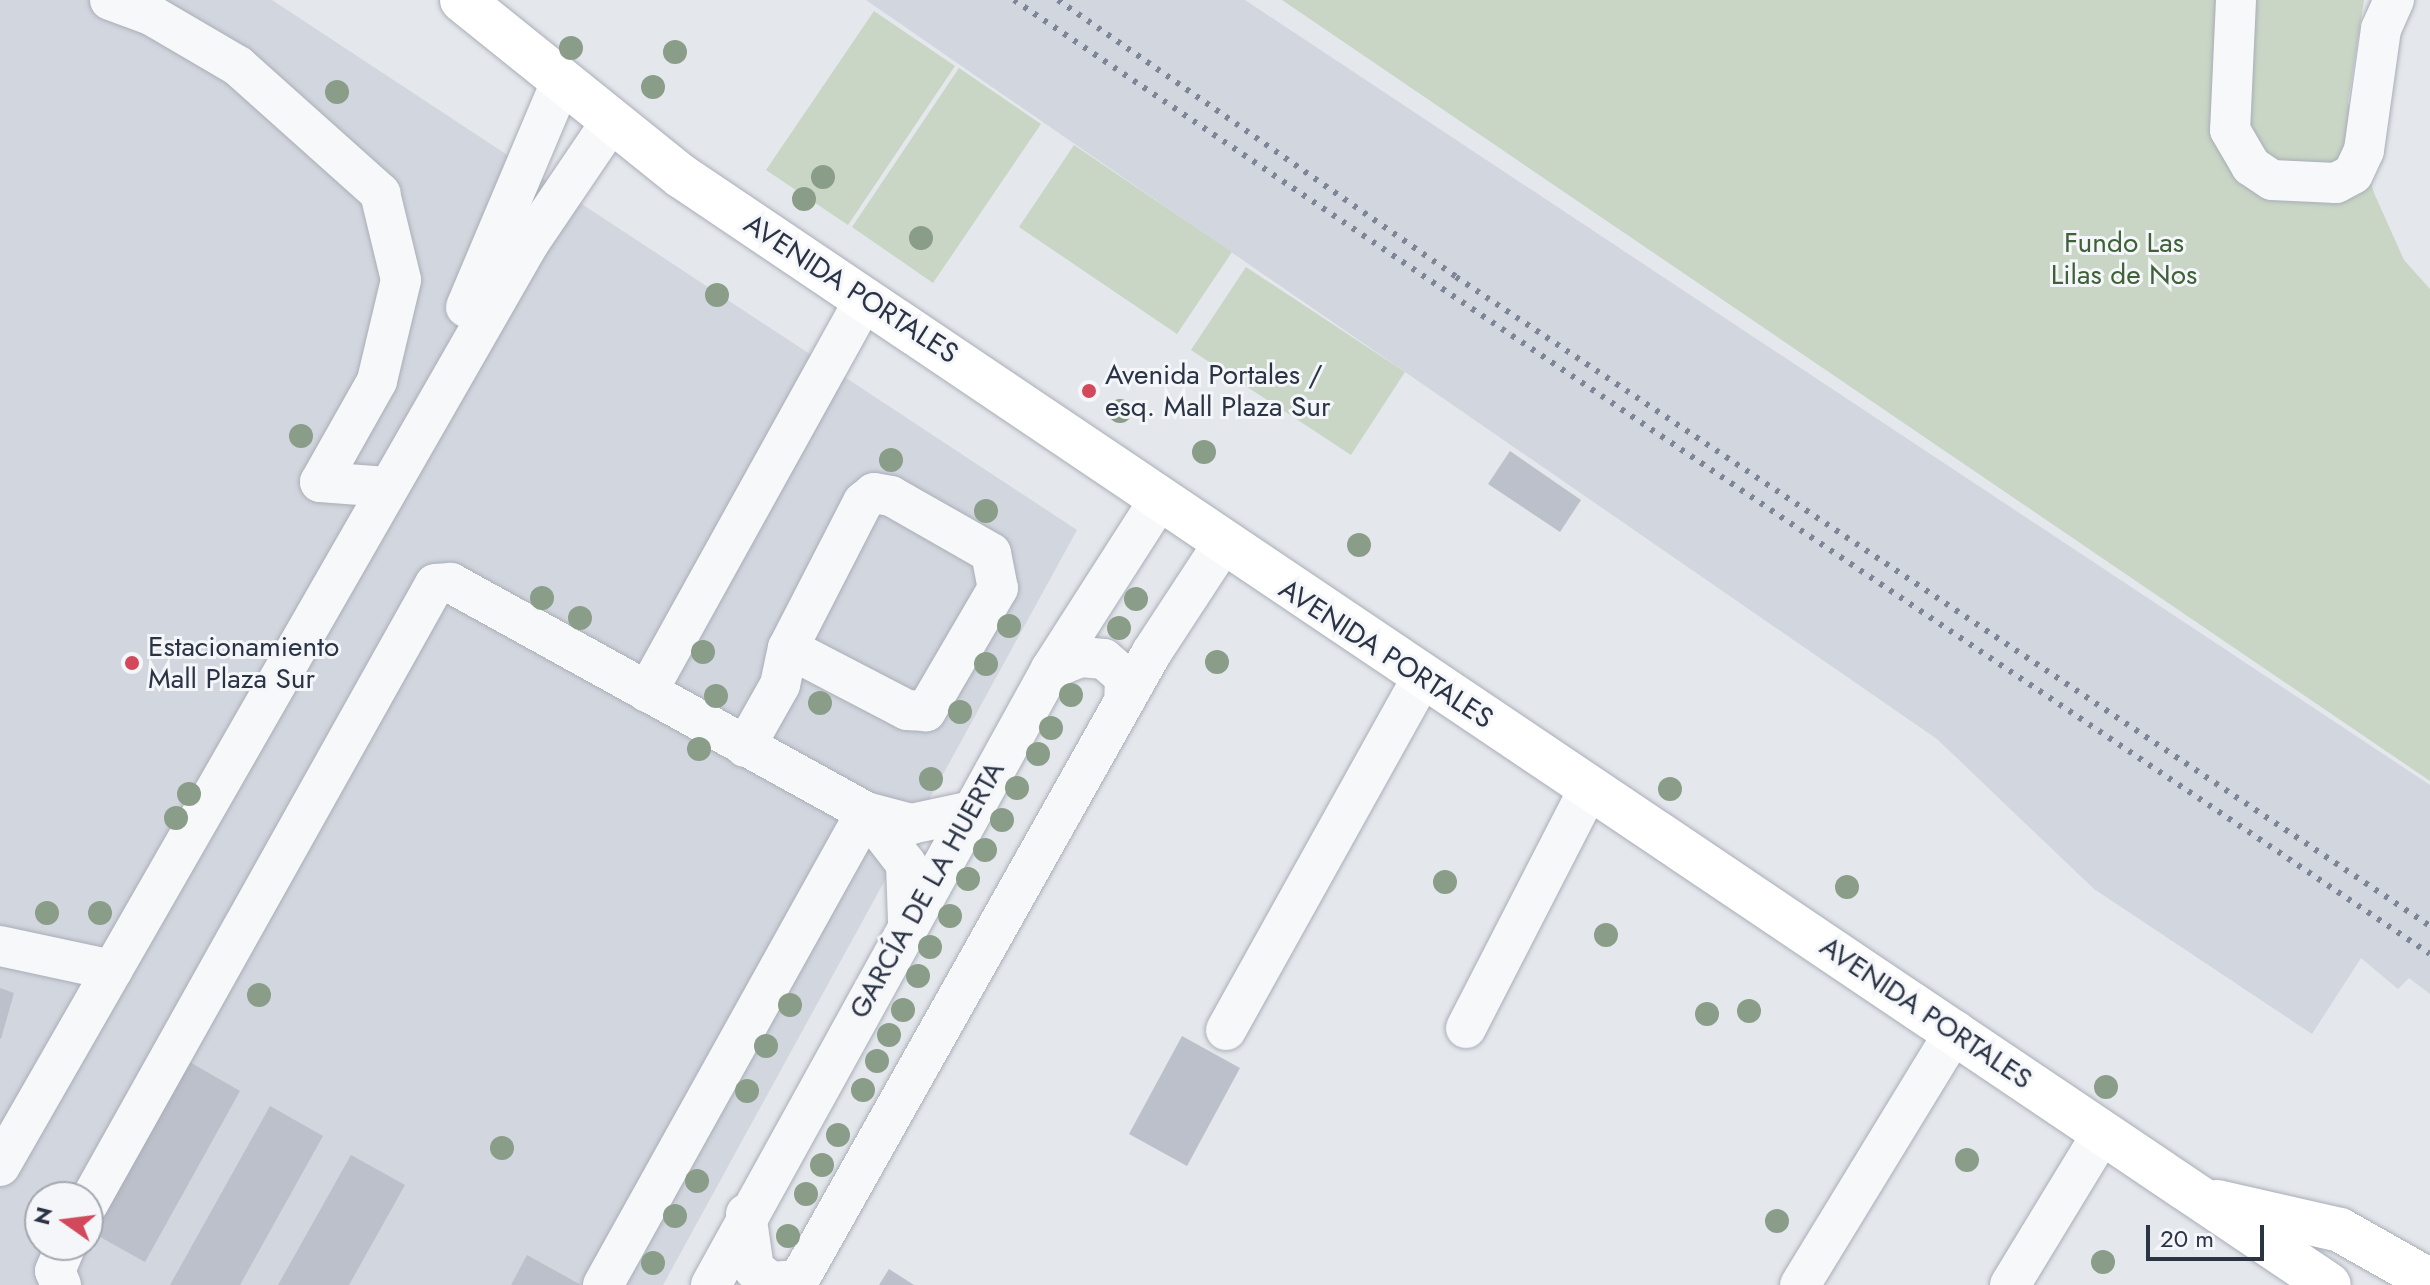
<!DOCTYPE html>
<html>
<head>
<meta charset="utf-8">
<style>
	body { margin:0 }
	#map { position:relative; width:2430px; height:1285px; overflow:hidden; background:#e4e7ec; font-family:Jost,sans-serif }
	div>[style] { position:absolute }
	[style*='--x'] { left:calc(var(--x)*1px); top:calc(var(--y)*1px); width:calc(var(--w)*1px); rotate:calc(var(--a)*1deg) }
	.built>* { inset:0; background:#d2d6de }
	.green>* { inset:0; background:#c9d6c5 }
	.building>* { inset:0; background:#bbc0ca }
	.roads { filter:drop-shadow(0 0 2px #a9aeb7) drop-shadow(0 0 2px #a9aeb7) }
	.minor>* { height:40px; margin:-20px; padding:0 20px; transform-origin:20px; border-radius:20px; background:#f7f8fa }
	.major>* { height:44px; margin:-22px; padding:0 22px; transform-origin:22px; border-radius:22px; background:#fff }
	.rail>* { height:6px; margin-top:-3px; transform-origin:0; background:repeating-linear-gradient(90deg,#7d8696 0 4px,transparent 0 12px) }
	.trees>* { width:24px; height:24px; margin:-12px; border-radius:50%; background:#899d89 }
	.dots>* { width:22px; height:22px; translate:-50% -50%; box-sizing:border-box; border:4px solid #f4f6f9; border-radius:50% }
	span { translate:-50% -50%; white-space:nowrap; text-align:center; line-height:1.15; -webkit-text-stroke:6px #f4f6f9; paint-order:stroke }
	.park-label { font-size:28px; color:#3f6138 }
	.street-label { font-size:28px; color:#2b3445 }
	.poi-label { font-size:28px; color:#2b3445 }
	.left { translate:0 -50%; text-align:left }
	.north { position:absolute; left:24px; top:1181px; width:80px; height:80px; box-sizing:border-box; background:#f4f6f9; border:2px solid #a4a8b1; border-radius:50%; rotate:284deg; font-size:22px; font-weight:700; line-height:32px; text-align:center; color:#2b3445 }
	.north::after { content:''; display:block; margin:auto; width:28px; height:36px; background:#d1495b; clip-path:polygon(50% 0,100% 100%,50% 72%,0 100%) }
	.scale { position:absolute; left:2146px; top:1225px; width:118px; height:36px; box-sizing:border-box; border:4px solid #2b3445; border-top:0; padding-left:10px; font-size:24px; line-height:28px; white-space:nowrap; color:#2b3445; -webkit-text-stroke:6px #f4f6f9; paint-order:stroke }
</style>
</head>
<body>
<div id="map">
	<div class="built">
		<i style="clip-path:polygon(evenodd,0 0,272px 0,1077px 530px,663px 1285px,0 1285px,0 0,40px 1197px,88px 1197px,88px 1245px,40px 1245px,40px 1197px)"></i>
		<i style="clip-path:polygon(866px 0,1245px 0,2430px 785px,2430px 994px,2409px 978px,2398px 989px,2361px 958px,2312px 1034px,2094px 889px,1937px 739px)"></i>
	</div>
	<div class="green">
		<i style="clip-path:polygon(1282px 0,2364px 0,2348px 102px,2374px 193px,2404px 260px,2430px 289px,2430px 781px)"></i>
		<i style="clip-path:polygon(874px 11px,955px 66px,848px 225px,766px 170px)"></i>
		<i style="clip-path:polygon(959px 68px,1041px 124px,933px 283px,852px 227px)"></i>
		<i style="clip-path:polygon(1074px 145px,1232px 252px,1177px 334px,1019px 227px)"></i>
		<i style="clip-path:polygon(1246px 267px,1405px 372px,1351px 455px,1191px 350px)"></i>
	</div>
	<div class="building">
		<i style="clip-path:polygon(1510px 451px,1581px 500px,1560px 532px,1488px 484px)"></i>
		<i style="clip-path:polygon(0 988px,14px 993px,1px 1039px,0 1038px)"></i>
		<i style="clip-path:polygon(1182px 1036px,1240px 1068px,1187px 1166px,1129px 1134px)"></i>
		<i style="clip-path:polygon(188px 1061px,240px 1091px,145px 1262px,93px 1233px)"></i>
		<i style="clip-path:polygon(270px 1106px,323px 1136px,240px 1285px,170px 1285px)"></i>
		<i style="clip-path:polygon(351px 1155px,405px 1185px,349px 1285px,278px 1285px)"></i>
		<i style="clip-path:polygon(527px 1255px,581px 1285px,511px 1285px)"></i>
		<i style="clip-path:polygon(889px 1269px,914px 1285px,879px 1285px)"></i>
	</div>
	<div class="roads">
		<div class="minor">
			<i style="--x:110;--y:0;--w:44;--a:20.1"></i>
			<i style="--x:151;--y:15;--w:101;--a:30.4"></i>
			<i style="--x:238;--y:66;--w:191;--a:41.8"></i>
			<i style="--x:380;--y:193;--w:89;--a:76.4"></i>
			<i style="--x:401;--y:280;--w:104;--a:103.4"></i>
			<i style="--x:377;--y:381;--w:116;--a:119.4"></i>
			<i style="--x:320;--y:482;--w:67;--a:4.3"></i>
			<i style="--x:2236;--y:0;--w:130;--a:92.6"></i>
			<i style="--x:2230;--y:130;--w:42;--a:59.7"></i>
			<i style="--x:2251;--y:166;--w:25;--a:34"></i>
			<i style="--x:2272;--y:180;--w:64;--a:2.7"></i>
			<i style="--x:2336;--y:183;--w:19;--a:-28"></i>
			<i style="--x:2353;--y:174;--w:26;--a:-65"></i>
			<i style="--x:2364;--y:150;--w:122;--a:-82"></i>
			<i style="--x:2381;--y:29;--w:32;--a:-66"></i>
			<i style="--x:466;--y:307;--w:242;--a:-67.1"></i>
			<i style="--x:1051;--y:669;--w:32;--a:-22"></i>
			<i style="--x:1081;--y:657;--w:23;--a:5"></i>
			<i style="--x:1104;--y:659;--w:28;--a:41"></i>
			<i style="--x:1125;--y:677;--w:24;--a:92"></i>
			<i style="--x:647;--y:692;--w:450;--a:-61"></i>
			<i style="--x:745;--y:747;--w:71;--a:-60.6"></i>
			<i style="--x:780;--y:685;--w:38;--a:-78"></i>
			<i style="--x:788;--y:648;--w:164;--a:-62.8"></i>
			<i style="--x:863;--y:502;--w:14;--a:-39"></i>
			<i style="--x:874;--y:493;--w:17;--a:10"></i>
			<i style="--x:891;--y:496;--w:115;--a:29.7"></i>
			<i style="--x:991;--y:553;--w:36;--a:79"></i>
			<i style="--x:998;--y:588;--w:143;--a:120.3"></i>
			<i style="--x:926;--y:711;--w:19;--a:-177"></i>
			<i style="--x:907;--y:710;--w:134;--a:-152.5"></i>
			<i style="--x:866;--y:812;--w:66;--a:52.4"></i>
			<i style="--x:906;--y:864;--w:56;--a:88"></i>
			<i style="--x:0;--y:946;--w:115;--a:12.1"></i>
			<i style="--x:1466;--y:1028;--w:269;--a:-62.8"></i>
			<i style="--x:1226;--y:1030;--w:403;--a:-60.9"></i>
			<i style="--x:0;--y:1166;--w:1064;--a:-60.18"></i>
			<i style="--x:529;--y:243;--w:143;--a:-55.9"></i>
			<i style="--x:88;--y:1204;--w:710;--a:-60.77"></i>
			<i style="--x:435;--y:584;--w:16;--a:-4"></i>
			<i style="--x:451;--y:583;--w:474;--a:28.9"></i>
			<i style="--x:866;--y:812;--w:47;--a:14.9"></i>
			<i style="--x:911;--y:824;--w:62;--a:-12"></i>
			<i style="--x:746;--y:1214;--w:56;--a:81.7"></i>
			<i style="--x:754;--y:1269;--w:21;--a:37"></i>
			<i style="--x:771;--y:1282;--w:28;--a:-4"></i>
			<i style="--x:61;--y:1285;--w:15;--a:-113"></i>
			<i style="--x:55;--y:1271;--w:28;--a:-67"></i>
			<i style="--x:603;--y:1285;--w:541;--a:-60.92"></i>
			<i style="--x:711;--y:1285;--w:704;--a:-61.1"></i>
			<i style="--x:1051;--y:669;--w:197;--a:-57.4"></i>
			<i style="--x:796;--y:1285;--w:726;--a:-60.65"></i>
			<i style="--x:1152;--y:652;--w:128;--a:-56.8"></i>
			<i style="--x:1800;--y:1285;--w:298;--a:-58.6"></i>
			<i style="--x:2010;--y:1285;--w:179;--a:-58.7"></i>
		</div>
		<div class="major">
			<i style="--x:462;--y:0;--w:281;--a:38.8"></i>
			<i style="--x:681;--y:176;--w:1986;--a:33.94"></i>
			<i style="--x:2217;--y:1202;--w:126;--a:12.8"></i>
			<i style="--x:2340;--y:1230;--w:103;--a:29.5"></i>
		</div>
	</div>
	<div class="rail">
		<i style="--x:1014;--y:0;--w:1707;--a:33.97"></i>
		<i style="--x:1058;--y:0;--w:485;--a:34.8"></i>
		<i style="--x:1456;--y:277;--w:1170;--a:33.68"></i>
	</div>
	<div class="trees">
		<i style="left:571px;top:48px"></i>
		<i style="left:675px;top:52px"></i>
		<i style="left:653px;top:87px"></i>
		<i style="left:337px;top:92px"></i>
		<i style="left:823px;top:177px"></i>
		<i style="left:804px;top:199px"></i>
		<i style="left:921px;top:238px"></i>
		<i style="left:717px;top:295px"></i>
		<i style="left:1120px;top:411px"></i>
		<i style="left:301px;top:436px"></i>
		<i style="left:1204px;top:452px"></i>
		<i style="left:891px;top:460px"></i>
		<i style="left:986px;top:511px"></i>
		<i style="left:1359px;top:545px"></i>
		<i style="left:542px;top:598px"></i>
		<i style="left:1136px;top:599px"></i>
		<i style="left:580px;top:618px"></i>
		<i style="left:1009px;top:626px"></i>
		<i style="left:1119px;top:628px"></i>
		<i style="left:703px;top:652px"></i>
		<i style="left:1217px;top:662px"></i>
		<i style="left:986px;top:664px"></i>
		<i style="left:1071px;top:695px"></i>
		<i style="left:716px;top:696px"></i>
		<i style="left:820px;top:703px"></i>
		<i style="left:960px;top:712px"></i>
		<i style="left:1051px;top:728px"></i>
		<i style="left:699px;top:749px"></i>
		<i style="left:1038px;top:754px"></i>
		<i style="left:931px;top:779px"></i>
		<i style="left:1017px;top:788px"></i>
		<i style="left:1670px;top:789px"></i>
		<i style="left:189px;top:794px"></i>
		<i style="left:176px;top:818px"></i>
		<i style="left:1002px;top:820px"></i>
		<i style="left:985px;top:850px"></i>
		<i style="left:968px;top:879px"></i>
		<i style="left:1445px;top:882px"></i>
		<i style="left:1847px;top:887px"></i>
		<i style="left:47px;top:913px"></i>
		<i style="left:100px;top:913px"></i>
		<i style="left:950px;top:916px"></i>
		<i style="left:1606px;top:935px"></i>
		<i style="left:930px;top:947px"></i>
		<i style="left:918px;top:976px"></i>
		<i style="left:259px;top:995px"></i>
		<i style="left:790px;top:1005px"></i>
		<i style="left:903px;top:1010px"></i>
		<i style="left:1749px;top:1011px"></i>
		<i style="left:1707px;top:1014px"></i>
		<i style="left:889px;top:1035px"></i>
		<i style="left:766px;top:1046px"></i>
		<i style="left:877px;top:1061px"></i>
		<i style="left:2106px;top:1087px"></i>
		<i style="left:863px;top:1090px"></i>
		<i style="left:747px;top:1091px"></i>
		<i style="left:838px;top:1135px"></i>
		<i style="left:502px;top:1148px"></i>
		<i style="left:1967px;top:1160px"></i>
		<i style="left:822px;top:1165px"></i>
		<i style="left:697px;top:1181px"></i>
		<i style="left:806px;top:1194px"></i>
		<i style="left:675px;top:1216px"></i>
		<i style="left:1777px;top:1221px"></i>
		<i style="left:788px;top:1236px"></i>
		<i style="left:2103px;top:1262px"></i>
		<i style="left:653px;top:1263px"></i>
	</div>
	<div class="dots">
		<i style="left:1089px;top:391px;background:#d1495b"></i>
		<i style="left:132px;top:663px;background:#d1495b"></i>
	</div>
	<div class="park-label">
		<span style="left:2124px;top:259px">Fundo Las<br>Lilas de Nos</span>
	</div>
	<div class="street-label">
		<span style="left:851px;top:289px;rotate:33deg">AVENIDA PORTALES</span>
		<span style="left:1386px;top:654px;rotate:33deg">AVENIDA PORTALES</span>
		<span style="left:927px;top:890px;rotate:-61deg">GARCÍA DE LA HUERTA</span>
		<span style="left:1926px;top:1013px;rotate:34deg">AVENIDA PORTALES</span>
	</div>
	<div class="poi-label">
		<span class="left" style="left:1105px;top:391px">Avenida Portales /<br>esq. Mall Plaza Sur</span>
		<span class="left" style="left:148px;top:663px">Estacionamiento<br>Mall Plaza Sur</span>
	</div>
	<div class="north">N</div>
	<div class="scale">20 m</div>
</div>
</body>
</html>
